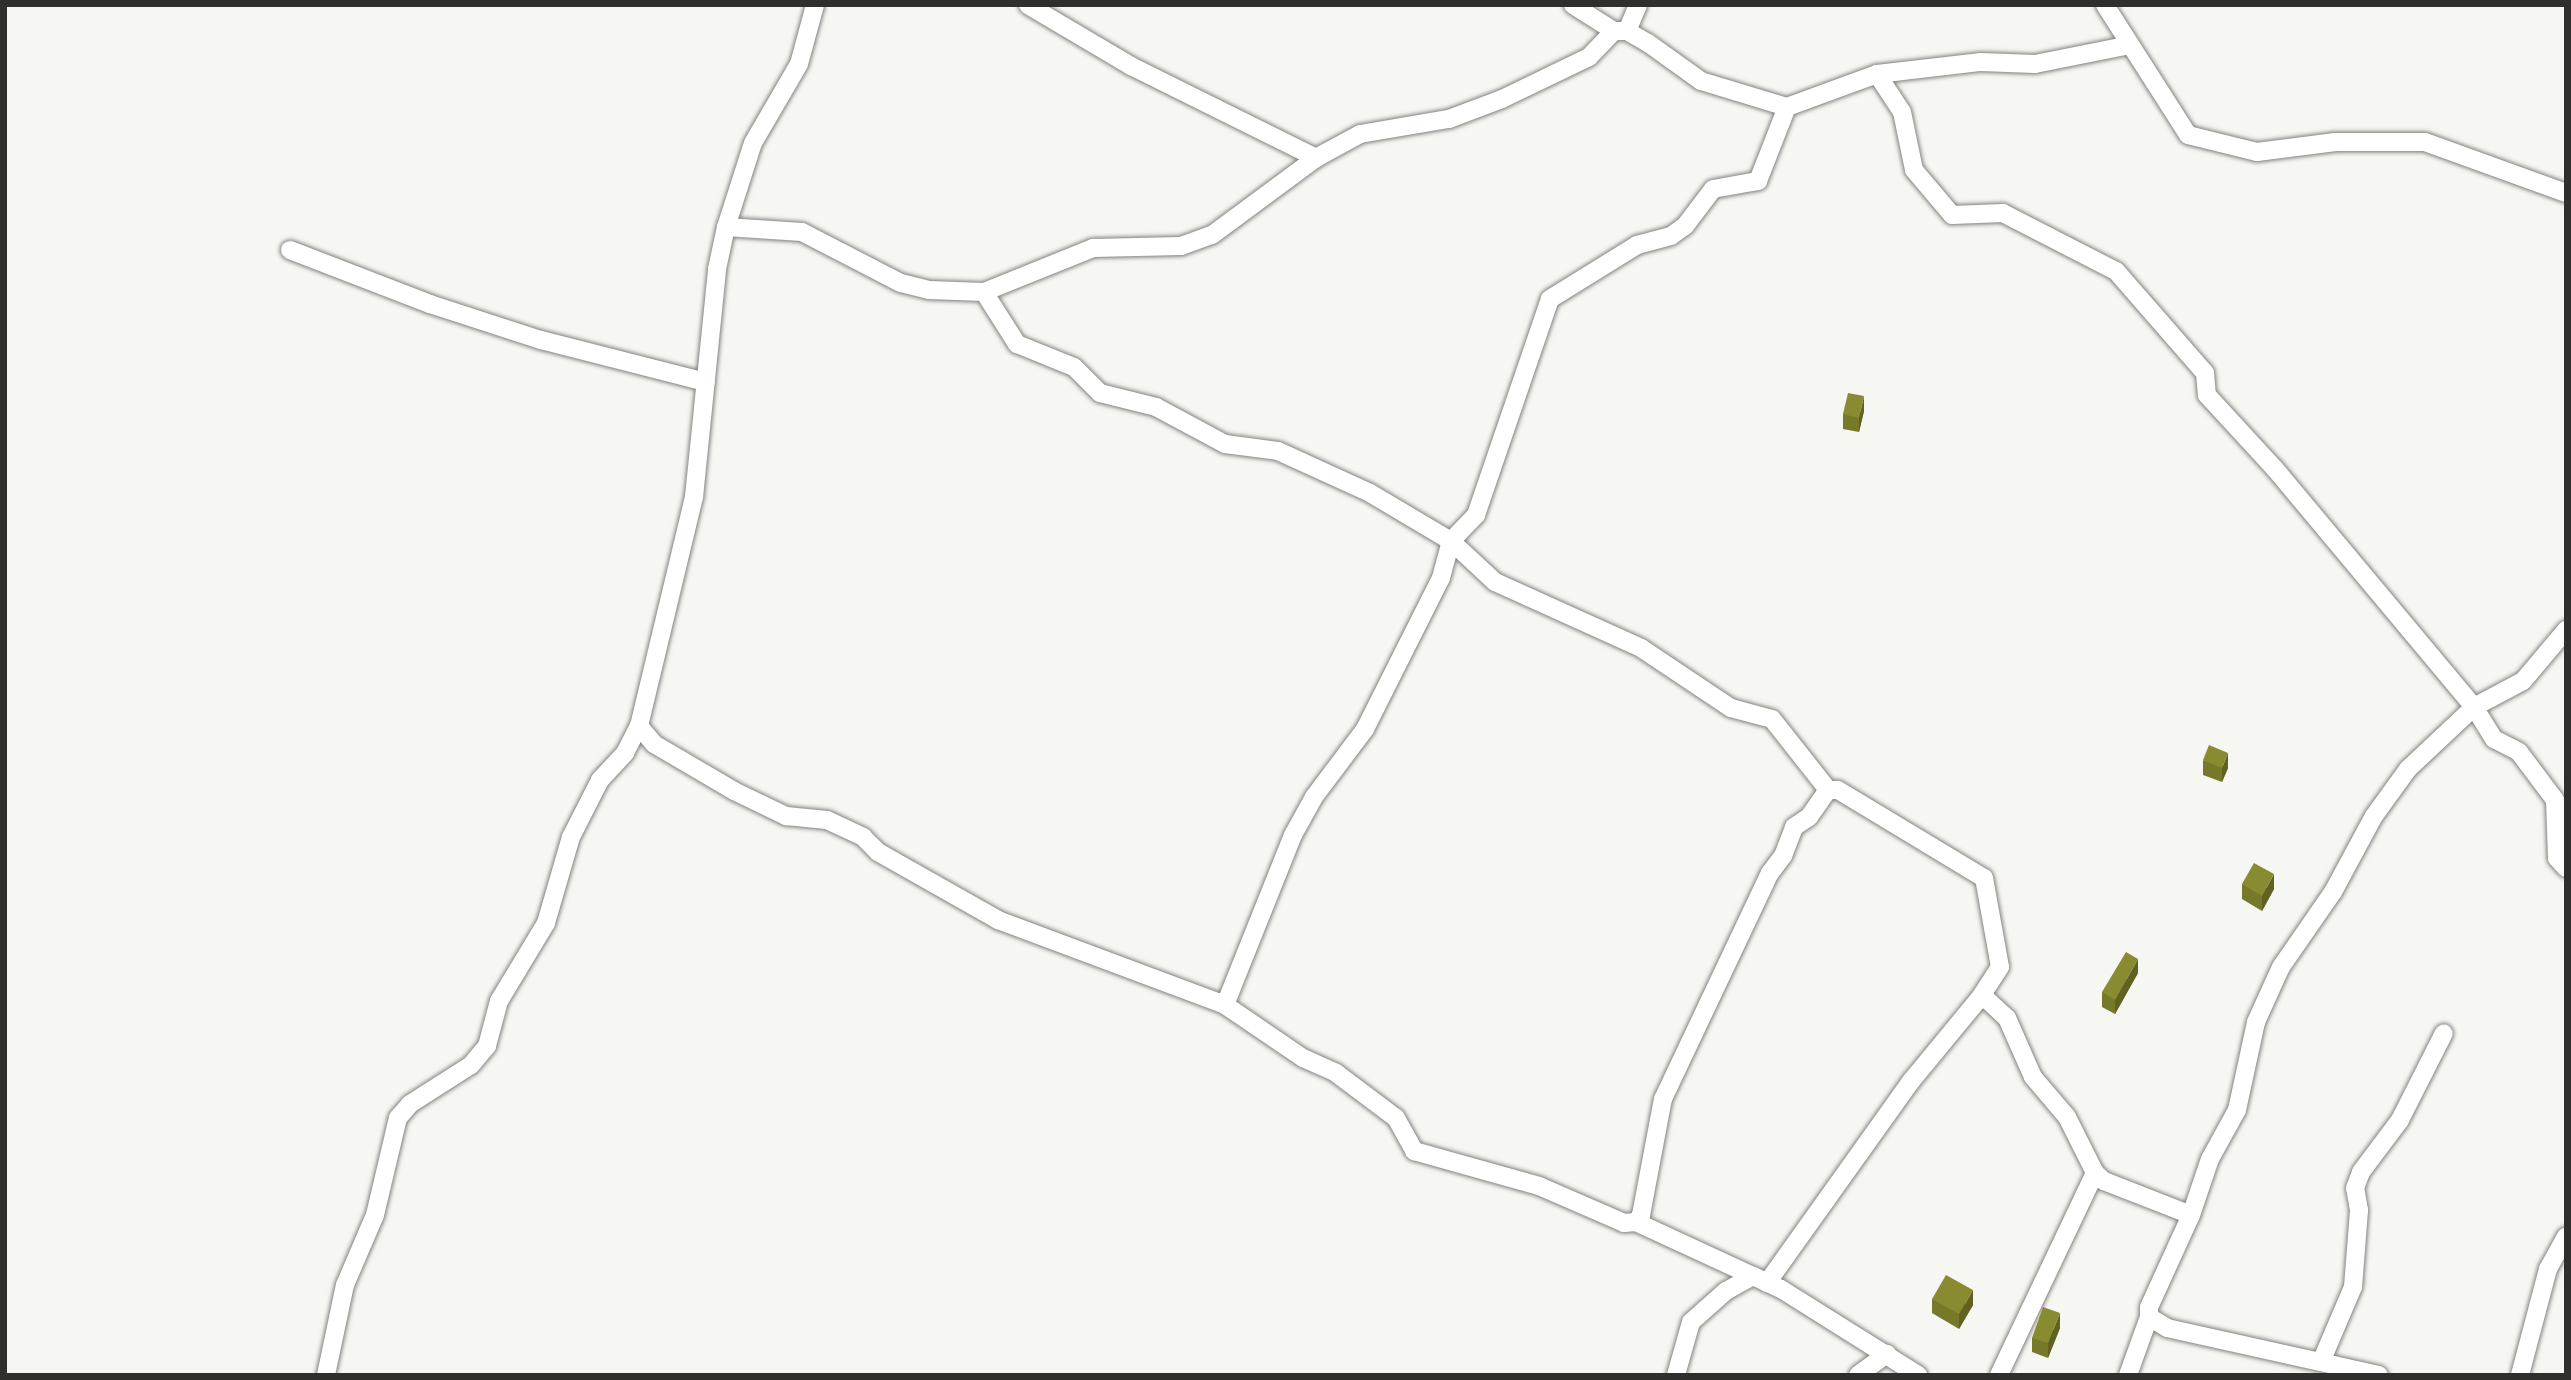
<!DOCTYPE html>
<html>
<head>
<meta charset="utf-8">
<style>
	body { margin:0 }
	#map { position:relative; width:2571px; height:1380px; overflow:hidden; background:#f6f7f3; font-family:"Asap Condensed",sans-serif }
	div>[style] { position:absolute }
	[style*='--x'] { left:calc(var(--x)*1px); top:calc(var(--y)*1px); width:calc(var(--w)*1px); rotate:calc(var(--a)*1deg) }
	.roads { filter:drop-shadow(0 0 2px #82827f) drop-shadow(0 0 2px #82827f) }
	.minor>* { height:18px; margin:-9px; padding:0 9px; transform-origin:9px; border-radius:9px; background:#fff }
	.wall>* { inset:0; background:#76782a }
	.shaded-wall>* { inset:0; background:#606122 }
	.building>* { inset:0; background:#898b31 }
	span { translate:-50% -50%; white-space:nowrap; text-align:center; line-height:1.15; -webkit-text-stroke:7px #f6f7f3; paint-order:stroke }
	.frame { position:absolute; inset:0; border:7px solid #2f2f2e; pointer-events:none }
</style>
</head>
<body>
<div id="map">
	<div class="roads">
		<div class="minor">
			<i style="--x:1028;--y:5;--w:120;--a:30.6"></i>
			<i style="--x:1131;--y:66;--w:207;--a:26.4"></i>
			<i style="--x:1573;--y:5;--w:49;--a:32.4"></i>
			<i style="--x:2105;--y:5;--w:154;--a:57.4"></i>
			<i style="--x:2188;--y:135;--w:71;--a:13.8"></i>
			<i style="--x:2257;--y:152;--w:79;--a:-7.3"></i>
			<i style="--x:2335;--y:142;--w:90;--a:0"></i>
			<i style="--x:2425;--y:142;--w:150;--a:19.9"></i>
			<i style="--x:1627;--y:31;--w:28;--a:-67"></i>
			<i style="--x:1877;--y:74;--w:45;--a:56.7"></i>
			<i style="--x:1902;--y:112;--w:59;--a:78.3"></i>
			<i style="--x:1914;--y:170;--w:59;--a:49.8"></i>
			<i style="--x:1952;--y:215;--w:51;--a:-2.2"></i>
			<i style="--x:2003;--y:213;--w:127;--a:27.2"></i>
			<i style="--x:2116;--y:271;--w:135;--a:48.9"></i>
			<i style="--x:2205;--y:373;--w:22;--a:85"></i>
			<i style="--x:2207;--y:395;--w:100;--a:47.4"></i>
			<i style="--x:2275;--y:469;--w:310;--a:50.1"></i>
			<i style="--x:2474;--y:707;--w:38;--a:58"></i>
			<i style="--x:2494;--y:739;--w:28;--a:27"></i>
			<i style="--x:2519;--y:752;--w:60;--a:53.1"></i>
			<i style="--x:2555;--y:800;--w:58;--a:88"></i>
			<i style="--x:2557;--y:858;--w:13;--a:48"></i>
			<i style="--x:726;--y:227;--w:76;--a:3.8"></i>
			<i style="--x:802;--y:232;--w:111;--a:27.3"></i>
			<i style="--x:901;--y:283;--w:29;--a:14"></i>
			<i style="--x:929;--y:290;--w:55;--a:2.1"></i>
			<i style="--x:984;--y:292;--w:118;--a:-22"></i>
			<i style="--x:1093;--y:248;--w:88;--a:-1.3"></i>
			<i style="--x:1181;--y:246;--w:33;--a:-20"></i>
			<i style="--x:1212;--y:235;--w:129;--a:-36.5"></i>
			<i style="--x:1316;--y:158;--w:50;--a:-28.6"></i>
			<i style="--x:1360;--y:134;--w:90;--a:-9.6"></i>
			<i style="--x:1449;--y:119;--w:57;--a:-20.7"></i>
			<i style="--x:1502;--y:99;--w:97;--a:-25.8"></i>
			<i style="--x:1589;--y:57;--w:36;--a:-46"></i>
			<i style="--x:1614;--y:31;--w:13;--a:0"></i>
			<i style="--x:1627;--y:31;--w:24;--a:30"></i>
			<i style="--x:1648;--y:43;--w:65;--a:35.6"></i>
			<i style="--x:1701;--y:81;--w:90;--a:16.8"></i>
			<i style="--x:1787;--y:107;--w:96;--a:-20.1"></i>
			<i style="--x:1877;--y:74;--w:105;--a:-6.6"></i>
			<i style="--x:1981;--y:62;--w:54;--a:2.1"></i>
			<i style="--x:2035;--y:64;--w:97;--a:-11.3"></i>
			<i style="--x:290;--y:250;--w:150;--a:21.1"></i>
			<i style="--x:430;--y:304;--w:117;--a:18"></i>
			<i style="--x:541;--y:340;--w:170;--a:14.3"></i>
			<i style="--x:984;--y:292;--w:62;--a:57.6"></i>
			<i style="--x:1017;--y:344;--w:61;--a:22"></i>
			<i style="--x:1074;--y:367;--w:37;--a:45"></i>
			<i style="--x:1100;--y:393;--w:58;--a:14"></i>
			<i style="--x:1156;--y:407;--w:78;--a:28.2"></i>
			<i style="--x:1225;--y:444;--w:53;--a:7.5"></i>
			<i style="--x:1278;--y:451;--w:101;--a:24.5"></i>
			<i style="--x:1370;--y:493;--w:94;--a:30.7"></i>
			<i style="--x:1451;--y:541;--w:60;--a:43"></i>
			<i style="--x:1495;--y:582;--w:160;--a:24.3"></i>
			<i style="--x:1641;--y:648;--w:108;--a:33.7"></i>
			<i style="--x:1731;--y:708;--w:42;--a:15"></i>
			<i style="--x:1772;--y:719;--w:90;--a:51.7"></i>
			<i style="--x:639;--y:726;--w:23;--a:50"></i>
			<i style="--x:654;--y:744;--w:93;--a:30.4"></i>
			<i style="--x:734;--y:791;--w:58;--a:25.7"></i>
			<i style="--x:786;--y:816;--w:41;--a:5.6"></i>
			<i style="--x:827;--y:820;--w:40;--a:25"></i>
			<i style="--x:863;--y:837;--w:21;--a:45"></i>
			<i style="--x:878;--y:852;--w:138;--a:29.5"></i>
			<i style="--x:998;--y:920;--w:242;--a:20.5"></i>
			<i style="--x:1225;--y:1005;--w:94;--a:34.2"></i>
			<i style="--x:1303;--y:1058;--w:36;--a:24"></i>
			<i style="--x:1336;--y:1073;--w:75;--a:36.9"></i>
			<i style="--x:1396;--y:1118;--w:38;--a:61"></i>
			<i style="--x:1414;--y:1151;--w:130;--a:15.6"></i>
			<i style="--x:1539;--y:1186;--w:93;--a:23.5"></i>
			<i style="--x:1624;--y:1223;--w:12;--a:-5"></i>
			<i style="--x:1636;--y:1222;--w:9;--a:-54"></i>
			<i style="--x:1641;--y:1215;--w:118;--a:-79.3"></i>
			<i style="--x:1663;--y:1099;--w:250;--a:-64.7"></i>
			<i style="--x:1770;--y:873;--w:21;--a:-53"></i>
			<i style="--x:1783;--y:856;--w:31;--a:-69"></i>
			<i style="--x:1794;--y:827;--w:18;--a:-34"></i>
			<i style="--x:1809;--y:817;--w:33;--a:-55"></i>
			<i style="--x:1828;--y:790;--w:10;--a:0"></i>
			<i style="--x:1838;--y:790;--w:170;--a:31.1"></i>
			<i style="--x:1984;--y:878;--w:90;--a:79.8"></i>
			<i style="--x:2000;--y:967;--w:33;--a:123"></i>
			<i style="--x:1982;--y:995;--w:34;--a:43"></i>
			<i style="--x:2007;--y:1018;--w:64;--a:66.2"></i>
			<i style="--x:2033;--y:1077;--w:52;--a:49.6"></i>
			<i style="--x:2067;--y:1117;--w:63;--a:63.4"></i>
			<i style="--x:2095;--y:1173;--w:12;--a:42"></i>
			<i style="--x:2104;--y:1181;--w:93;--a:21.3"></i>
			<i style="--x:2191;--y:1215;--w:101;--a:114.5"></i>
			<i style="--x:2149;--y:1307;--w:10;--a:90"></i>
			<i style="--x:2149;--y:1317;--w:21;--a:31"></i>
			<i style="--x:2167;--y:1328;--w:217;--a:12.5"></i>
			<i style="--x:1225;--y:1005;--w:183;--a:-68.2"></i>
			<i style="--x:1293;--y:835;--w:43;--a:-61.1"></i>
			<i style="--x:1314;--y:797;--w:85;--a:-53.1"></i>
			<i style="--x:1365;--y:729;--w:169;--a:-63.3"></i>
			<i style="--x:1441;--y:578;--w:38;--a:-75"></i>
			<i style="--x:1451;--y:541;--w:36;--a:-46"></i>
			<i style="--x:1476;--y:515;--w:228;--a:-71.1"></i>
			<i style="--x:1550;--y:299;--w:102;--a:-31.8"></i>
			<i style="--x:1637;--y:245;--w:35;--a:-15"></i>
			<i style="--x:1671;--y:236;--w:17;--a:-36"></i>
			<i style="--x:1685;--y:226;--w:46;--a:-52.9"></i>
			<i style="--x:1713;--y:189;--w:46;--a:-10.1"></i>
			<i style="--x:1758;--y:181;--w:79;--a:-68.6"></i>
			<i style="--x:2191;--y:1215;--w:59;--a:-71.3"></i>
			<i style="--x:2210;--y:1159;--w:56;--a:-61.1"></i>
			<i style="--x:2237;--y:1110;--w:90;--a:-77.8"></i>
			<i style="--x:2256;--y:1022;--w:60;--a:-65.6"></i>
			<i style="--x:2281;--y:967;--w:91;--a:-55.3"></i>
			<i style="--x:2333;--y:892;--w:86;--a:-61.7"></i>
			<i style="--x:2374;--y:816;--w:58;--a:-54.1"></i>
			<i style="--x:2408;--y:769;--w:91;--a:-43.2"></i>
			<i style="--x:2474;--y:707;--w:55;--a:-28"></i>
			<i style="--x:2523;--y:681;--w:67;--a:-49.9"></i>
			<i style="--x:1636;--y:1222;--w:129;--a:24.8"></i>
			<i style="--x:1767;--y:1283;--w:249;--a:-54.5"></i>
			<i style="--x:1912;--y:1080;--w:110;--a:-50.5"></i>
			<i style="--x:2321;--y:1362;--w:82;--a:-66.9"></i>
			<i style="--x:2353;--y:1287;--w:77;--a:-85.5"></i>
			<i style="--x:2359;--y:1210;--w:22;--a:-100"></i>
			<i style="--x:2355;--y:1188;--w:17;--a:-69"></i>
			<i style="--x:2361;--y:1172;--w:65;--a:-53.1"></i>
			<i style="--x:2400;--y:1120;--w:97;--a:-63.2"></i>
			<i style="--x:326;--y:1375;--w:92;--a:-78.1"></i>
			<i style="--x:345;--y:1285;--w:76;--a:-66.8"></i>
			<i style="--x:375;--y:1215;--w:100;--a:-76.7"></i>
			<i style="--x:398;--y:1118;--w:18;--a:-49"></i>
			<i style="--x:410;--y:1104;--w:72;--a:-32.6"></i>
			<i style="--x:471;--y:1065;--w:25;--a:-50"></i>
			<i style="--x:487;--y:1046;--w:47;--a:-75.1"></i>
			<i style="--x:499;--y:1001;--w:91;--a:-58.9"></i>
			<i style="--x:546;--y:923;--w:90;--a:-73.8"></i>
			<i style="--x:571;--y:837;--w:64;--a:-63"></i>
			<i style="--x:600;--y:780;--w:37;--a:-47"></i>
			<i style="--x:625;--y:753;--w:30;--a:-63"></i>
			<i style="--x:639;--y:726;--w:236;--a:-76.5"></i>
			<i style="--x:694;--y:497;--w:229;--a:-84.2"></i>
			<i style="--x:717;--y:269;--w:43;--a:-77.9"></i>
			<i style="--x:726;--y:227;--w:88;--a:-72.2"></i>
			<i style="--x:753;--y:143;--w:91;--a:-59.8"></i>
			<i style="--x:799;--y:64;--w:61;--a:-74.8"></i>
			<i style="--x:1676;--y:1375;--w:55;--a:-74.2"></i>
			<i style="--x:1691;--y:1322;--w:47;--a:-41.5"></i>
			<i style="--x:1726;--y:1291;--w:31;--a:-29"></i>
			<i style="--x:1753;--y:1276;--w:31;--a:25"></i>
			<i style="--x:1781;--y:1289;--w:162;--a:32.1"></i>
			<i style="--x:1858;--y:1375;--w:36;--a:-36"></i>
			<i style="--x:1999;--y:1375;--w:224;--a:-64.6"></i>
			<i style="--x:2128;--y:1375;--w:62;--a:-70.1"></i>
			<i style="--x:2520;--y:1375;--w:110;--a:-75.2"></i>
			<i style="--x:2548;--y:1269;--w:37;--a:-61"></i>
		</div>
	</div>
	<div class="wall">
		<i style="clip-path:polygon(1864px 411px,1859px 432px,1843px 429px,1843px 414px)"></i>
		<i style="clip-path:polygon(2203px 760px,2228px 768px,2222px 782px,2203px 775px)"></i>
		<i style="clip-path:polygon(2242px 884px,2274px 889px,2262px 911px,2242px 899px)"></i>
		<i style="clip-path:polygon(2138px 973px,2115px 1014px,2102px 1007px,2102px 992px)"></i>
		<i style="clip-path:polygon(1932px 1299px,1973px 1305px,1959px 1329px,1932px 1313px)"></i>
		<i style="clip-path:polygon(2060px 1328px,2048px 1358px,2032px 1352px,2032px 1338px)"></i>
	</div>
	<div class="shaded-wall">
		<i style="clip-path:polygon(1864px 396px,1864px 411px,1859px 432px,1859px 418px)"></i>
		<i style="clip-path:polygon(2228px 753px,2228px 768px,2222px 782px,2222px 768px)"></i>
		<i style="clip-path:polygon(2274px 874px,2274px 889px,2262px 911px,2262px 896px)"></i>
		<i style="clip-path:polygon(2138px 959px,2138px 973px,2115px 1014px,2115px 1000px)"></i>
		<i style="clip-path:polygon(1973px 1290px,1973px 1305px,1959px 1329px,1959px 1314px)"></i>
		<i style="clip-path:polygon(2060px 1313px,2060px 1328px,2048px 1358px,2048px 1343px)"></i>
	</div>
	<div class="building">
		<i style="clip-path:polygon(1848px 393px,1864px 396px,1859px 418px,1843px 414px)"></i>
		<i style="clip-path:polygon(2209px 745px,2228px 753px,2222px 768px,2203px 760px)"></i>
		<i style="clip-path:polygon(2254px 863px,2274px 874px,2262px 896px,2242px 884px)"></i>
		<i style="clip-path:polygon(2126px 952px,2138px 959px,2115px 1000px,2102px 992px)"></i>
		<i style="clip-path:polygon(1946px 1275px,1973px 1290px,1959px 1314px,1932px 1299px)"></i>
		<i style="clip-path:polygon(2043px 1307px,2060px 1313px,2048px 1343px,2032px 1338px)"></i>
	</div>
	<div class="frame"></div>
</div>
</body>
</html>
